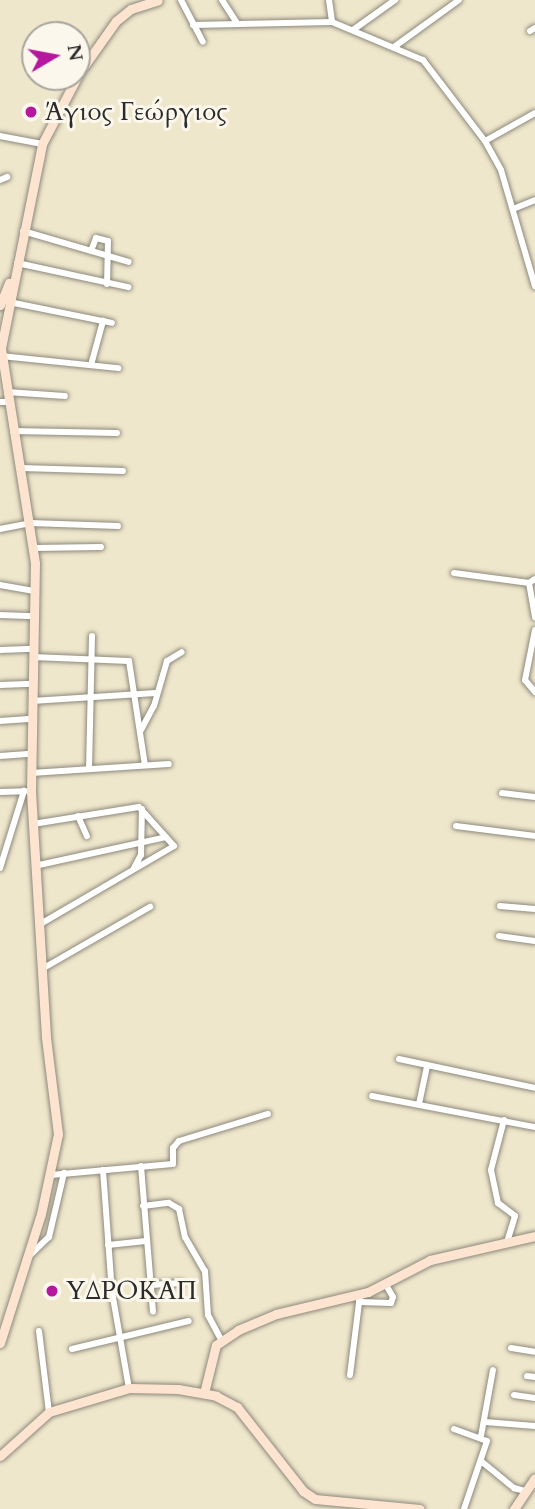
<!DOCTYPE html>
<html>
<head>
<meta charset="utf-8">
<style>
	body { margin:0 }
	#map { position:relative; width:535px; height:1509px; overflow:hidden; background:#efe7cc; font-family:Cardo,serif }
	div>[style] { position:absolute }
	[style*='--x'] { left:calc(var(--x)*1px); top:calc(var(--y)*1px); width:calc(var(--w)*1px); rotate:calc(var(--a)*1deg) }
	.roads { filter:drop-shadow(0 0 2px #8d897c) drop-shadow(0 0 2px #8d897c) }
	.street>* { height:6px; margin:-3px; padding:0 3px; transform-origin:3px; border-radius:3px; background:#fff }
	.secondary>* { height:9px; margin:-4.5px; padding:0 4.5px; transform-origin:4.5px; border-radius:4.5px; background:#fde4d0 }
	.dots>* { width:19px; height:19px; translate:-50% -50%; box-sizing:border-box; border:4px solid #fbf7ec; border-radius:50% }
	span { translate:-50% -50%; white-space:nowrap; text-align:center; line-height:1.15; -webkit-text-stroke:6px #fbf7ec; paint-order:stroke }
	.poi-label { font-size:26px; color:#2b2b2b }
	.left { translate:0 -50%; text-align:left }
	.north { position:absolute; left:21px; top:21px; width:70px; height:70px; box-sizing:border-box; background:#fbf7ec; border:2px solid #a8a59f; border-radius:50%; rotate:80deg; font-size:19px; font-weight:700; line-height:28px; text-align:center; color:#2b2b2b }
	.north::after { content:''; display:block; margin:auto; width:24px; height:32px; background:#b5179e; clip-path:polygon(50% 0,100% 100%,50% 72%,0 100%) }
</style>
</head>
<body>
<div id="map">
	<div class="roads">
		<div class="street">
			<i style="--x:181;--y:0;--w:47;--a:62.4"></i>
			<i style="--x:222;--y:0;--w:27;--a:57"></i>
			<i style="--x:329;--y:0;--w:22;--a:82"></i>
			<i style="--x:193;--y:25;--w:139;--a:-1.2"></i>
			<i style="--x:332;--y:22;--w:99;--a:22.7"></i>
			<i style="--x:423;--y:60;--w:102;--a:52.6"></i>
			<i style="--x:485;--y:141;--w:33;--a:61"></i>
			<i style="--x:501;--y:170;--w:121;--a:73.7"></i>
			<i style="--x:353;--y:30;--w:52;--a:-35.5"></i>
			<i style="--x:530;--y:31;--w:6;--a:-31"></i>
			<i style="--x:394;--y:47;--w:80;--a:-35.9"></i>
			<i style="--x:0;--y:136;--w:43;--a:10.8"></i>
			<i style="--x:485;--y:141;--w:57;--a:-29.2"></i>
			<i style="--x:0;--y:180;--w:8;--a:-23"></i>
			<i style="--x:513;--y:209;--w:24;--a:-22"></i>
			<i style="--x:23;--y:231;--w:110;--a:16.3"></i>
			<i style="--x:91;--y:251;--w:14;--a:-69"></i>
			<i style="--x:96;--y:238;--w:12;--a:14"></i>
			<i style="--x:108;--y:241;--w:43;--a:91.3"></i>
			<i style="--x:17;--y:263;--w:114;--a:12.2"></i>
			<i style="--x:9;--y:302;--w:105;--a:11.5"></i>
			<i style="--x:1;--y:356;--w:118;--a:5.9"></i>
			<i style="--x:91;--y:365;--w:46;--a:-74.7"></i>
			<i style="--x:7;--y:392;--w:58;--a:3.9"></i>
			<i style="--x:0;--y:402;--w:8;--a:0"></i>
			<i style="--x:13;--y:431;--w:104;--a:1.1"></i>
			<i style="--x:21;--y:468;--w:102;--a:1.7"></i>
			<i style="--x:0;--y:529;--w:31;--a:-11"></i>
			<i style="--x:30;--y:523;--w:88;--a:2"></i>
			<i style="--x:34;--y:548;--w:67;--a:-0.9"></i>
			<i style="--x:454;--y:573;--w:76;--a:7.6"></i>
			<i style="--x:529;--y:583;--w:7;--a:-34"></i>
			<i style="--x:529;--y:583;--w:35;--a:80"></i>
			<i style="--x:0;--y:585;--w:36;--a:10"></i>
			<i style="--x:0;--y:615;--w:34;--a:2"></i>
			<i style="--x:535;--y:630;--w:51;--a:101.3"></i>
			<i style="--x:525;--y:680;--w:16;--a:50"></i>
			<i style="--x:0;--y:650;--w:33;--a:-2"></i>
			<i style="--x:33;--y:657;--w:96;--a:2.4"></i>
			<i style="--x:129;--y:661;--w:105;--a:81.3"></i>
			<i style="--x:0;--y:685;--w:33;--a:-2"></i>
			<i style="--x:32;--y:701;--w:124;--a:-3.7"></i>
			<i style="--x:0;--y:721;--w:32;--a:-4"></i>
			<i style="--x:141;--y:730;--w:27;--a:-62"></i>
			<i style="--x:154;--y:706;--w:47;--a:-73.9"></i>
			<i style="--x:167;--y:661;--w:17;--a:-31"></i>
			<i style="--x:0;--y:756;--w:31;--a:-4"></i>
			<i style="--x:89;--y:769;--w:133;--a:-88.7"></i>
			<i style="--x:31;--y:773;--w:138;--a:-3.7"></i>
			<i style="--x:0;--y:792;--w:25;--a:-2"></i>
			<i style="--x:502;--y:793;--w:33;--a:7"></i>
			<i style="--x:78;--y:816;--w:22;--a:66"></i>
			<i style="--x:33;--y:824;--w:107;--a:-9.1"></i>
			<i style="--x:139;--y:807;--w:52;--a:48.1"></i>
			<i style="--x:174;--y:846;--w:153;--a:149.7"></i>
			<i style="--x:456;--y:826;--w:80;--a:7.2"></i>
			<i style="--x:39;--y:865;--w:130;--a:-12.4"></i>
			<i style="--x:0;--y:868;--w:81;--a:-72.7"></i>
			<i style="--x:134;--y:868;--w:15;--a:-62"></i>
			<i style="--x:141;--y:855;--w:46;--a:-88.8"></i>
			<i style="--x:500;--y:906;--w:35;--a:5"></i>
			<i style="--x:499;--y:936;--w:36;--a:8"></i>
			<i style="--x:42;--y:969;--w:125;--a:-29.9"></i>
			<i style="--x:399;--y:1059;--w:139;--a:12"></i>
			<i style="--x:372;--y:1096;--w:166;--a:10.8"></i>
			<i style="--x:419;--y:1104;--w:40;--a:-78"></i>
			<i style="--x:504;--y:1120;--w:52;--a:104.6"></i>
			<i style="--x:491;--y:1170;--w:34;--a:78"></i>
			<i style="--x:498;--y:1203;--w:21;--a:37"></i>
			<i style="--x:515;--y:1216;--w:28;--a:107"></i>
			<i style="--x:141;--y:1166;--w:146;--a:85.3"></i>
			<i style="--x:103;--y:1170;--w:122;--a:85.8"></i>
			<i style="--x:112;--y:1292;--w:97;--a:80"></i>
			<i style="--x:51;--y:1175;--w:122;--a:-5.2"></i>
			<i style="--x:173;--y:1164;--w:16;--a:-90"></i>
			<i style="--x:173;--y:1148;--w:9;--a:-49"></i>
			<i style="--x:179;--y:1141;--w:93;--a:-16.9"></i>
			<i style="--x:143;--y:1206;--w:26;--a:-7"></i>
			<i style="--x:169;--y:1203;--w:12;--a:31"></i>
			<i style="--x:179;--y:1209;--w:29;--a:78"></i>
			<i style="--x:185;--y:1237;--w:39;--a:60"></i>
			<i style="--x:205;--y:1271;--w:44;--a:86.1"></i>
			<i style="--x:208;--y:1315;--w:27;--a:62"></i>
			<i style="--x:108;--y:1245;--w:38;--a:-6"></i>
			<i style="--x:26;--y:1259;--w:32;--a:-44"></i>
			<i style="--x:49;--y:1237;--w:66;--a:-76.8"></i>
			<i style="--x:151;--y:1285;--w:30;--a:-4"></i>
			<i style="--x:359;--y:1302;--w:32;--a:2"></i>
			<i style="--x:391;--y:1303;--w:6;--a:-72"></i>
			<i style="--x:393;--y:1297;--w:14;--a:-120"></i>
			<i style="--x:39;--y:1331;--w:82;--a:83"></i>
			<i style="--x:511;--y:1348;--w:24;--a:9"></i>
			<i style="--x:72;--y:1349;--w:120;--a:-13.5"></i>
			<i style="--x:350;--y:1375;--w:81;--a:-82.9"></i>
			<i style="--x:527;--y:1376;--w:8;--a:7"></i>
			<i style="--x:514;--y:1395;--w:21;--a:8"></i>
			<i style="--x:485;--y:1422;--w:50;--a:4.6"></i>
			<i style="--x:454;--y:1429;--w:35;--a:20"></i>
			<i style="--x:487;--y:1441;--w:72;--a:108.7"></i>
			<i style="--x:481;--y:1436;--w:67;--a:-79.7"></i>
			<i style="--x:481;--y:1461;--w:43;--a:39.3"></i>
			<i style="--x:514;--y:1488;--w:11;--a:15"></i>
		</div>
		<div class="secondary">
			<i style="--x:77;--y:76;--w:67;--a:-54.7"></i>
			<i style="--x:116;--y:21;--w:19;--a:-39"></i>
			<i style="--x:131;--y:9;--w:28;--a:-18"></i>
			<i style="--x:0;--y:305;--w:24;--a:-68"></i>
			<i style="--x:0;--y:1343;--w:135;--a:-72.4"></i>
			<i style="--x:41;--y:1214;--w:82;--a:-78"></i>
			<i style="--x:58;--y:1134;--w:98;--a:-97.1"></i>
			<i style="--x:46;--y:1037;--w:246;--a:-93.5"></i>
			<i style="--x:31;--y:791;--w:228;--a:-89"></i>
			<i style="--x:35;--y:563;--w:218;--a:-99"></i>
			<i style="--x:1;--y:348;--w:208;--a:-78.6"></i>
			<i style="--x:42;--y:144;--w:76;--a:-62.4"></i>
			<i style="--x:204;--y:1393;--w:49;--a:-76"></i>
			<i style="--x:216;--y:1345;--w:27;--a:-34"></i>
			<i style="--x:238;--y:1330;--w:41;--a:-22.8"></i>
			<i style="--x:276;--y:1314;--w:95;--a:-13.4"></i>
			<i style="--x:368;--y:1292;--w:70;--a:-27.3"></i>
			<i style="--x:430;--y:1260;--w:108;--a:-12.9"></i>
			<i style="--x:0;--y:1456;--w:66;--a:-41.9"></i>
			<i style="--x:49;--y:1412;--w:84;--a:-16.7"></i>
			<i style="--x:129;--y:1388;--w:49;--a:1.2"></i>
			<i style="--x:178;--y:1389;--w:39;--a:10"></i>
			<i style="--x:216;--y:1396;--w:24;--a:28"></i>
			<i style="--x:237;--y:1407;--w:107;--a:51.8"></i>
			<i style="--x:303;--y:1491;--w:14;--a:34"></i>
			<i style="--x:315;--y:1499;--w:105;--a:5.4"></i>
			<i style="--x:514;--y:1509;--w:37;--a:-56"></i>
		</div>
	</div>
	<div class="dots">
		<i style="left:31px;top:112px;background:#b5179e"></i>
		<i style="left:52px;top:1291px;background:#b5179e"></i>
	</div>
	<div class="poi-label">
		<span class="left" style="left:45px;top:112px">Άγιος Γεώργιος</span>
		<span class="left" style="left:66px;top:1291px">ΥΔΡΟΚΑΠ</span>
	</div>
	<div class="north">N</div>
</div>
</body>
</html>
